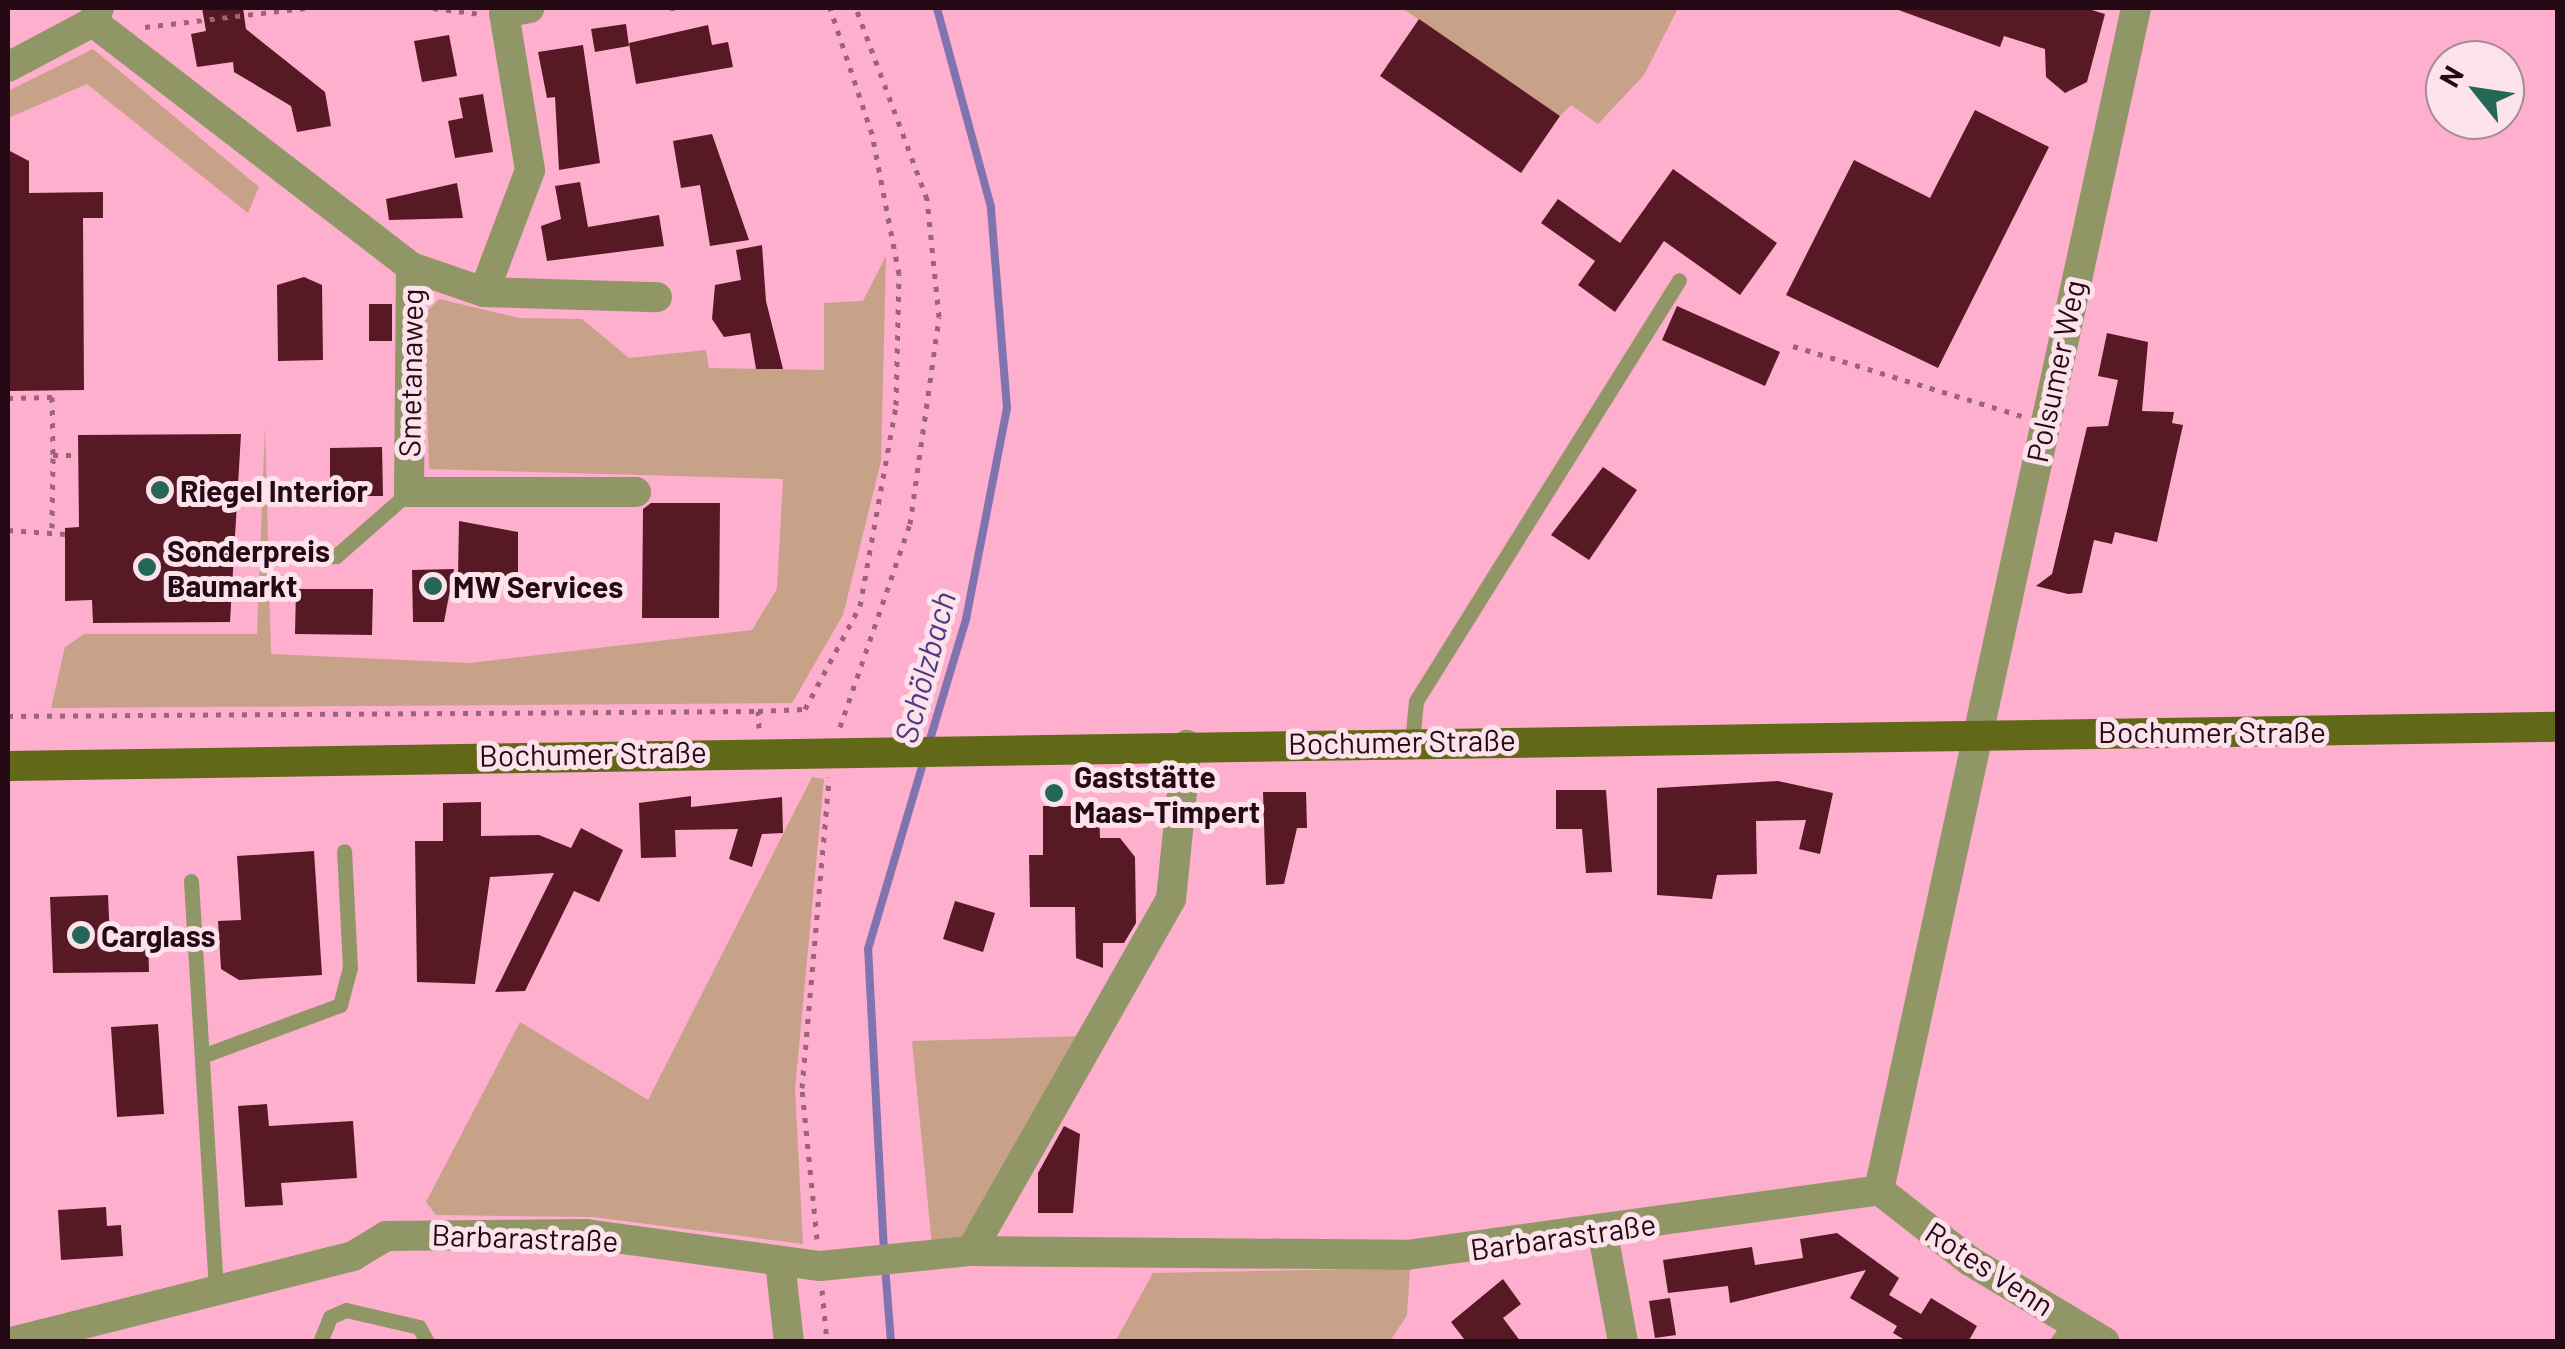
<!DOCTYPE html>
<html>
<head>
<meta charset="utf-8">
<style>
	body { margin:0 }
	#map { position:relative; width:2565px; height:1349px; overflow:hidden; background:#fdafcd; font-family:Barlow,sans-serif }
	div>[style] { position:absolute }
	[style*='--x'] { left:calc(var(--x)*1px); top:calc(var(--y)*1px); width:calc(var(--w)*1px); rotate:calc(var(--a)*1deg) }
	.green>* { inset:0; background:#c7a188 }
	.stream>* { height:8px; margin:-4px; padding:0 4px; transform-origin:4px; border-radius:4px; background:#8173ad }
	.building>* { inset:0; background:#571a24 }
	.path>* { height:5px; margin-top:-2.5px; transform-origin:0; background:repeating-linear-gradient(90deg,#9b647a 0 5px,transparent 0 13px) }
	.service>* { height:15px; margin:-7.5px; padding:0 7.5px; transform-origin:7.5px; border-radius:7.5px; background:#909666 }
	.minor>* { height:30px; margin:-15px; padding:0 15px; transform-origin:15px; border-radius:15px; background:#909666 }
	.primary>* { height:30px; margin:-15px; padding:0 15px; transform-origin:15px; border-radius:15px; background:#616817 }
	.dots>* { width:28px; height:28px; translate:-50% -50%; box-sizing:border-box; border:5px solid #fbe2eb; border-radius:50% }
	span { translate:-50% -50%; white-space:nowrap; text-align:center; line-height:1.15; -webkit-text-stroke:10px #fbe2eb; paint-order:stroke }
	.street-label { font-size:30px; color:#250a16 }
	.poi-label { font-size:30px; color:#250a16; font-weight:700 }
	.left { translate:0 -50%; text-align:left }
	.water-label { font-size:32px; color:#4f3982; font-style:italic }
	.frame { position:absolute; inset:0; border:10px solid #250a16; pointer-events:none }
	.north { position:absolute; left:2425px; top:40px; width:100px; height:100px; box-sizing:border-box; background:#fbe2eb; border:2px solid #a58c96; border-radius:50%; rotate:300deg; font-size:28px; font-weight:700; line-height:40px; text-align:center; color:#250a16 }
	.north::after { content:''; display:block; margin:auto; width:35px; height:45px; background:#246757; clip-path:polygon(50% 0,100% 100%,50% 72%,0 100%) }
</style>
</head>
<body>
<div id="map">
	<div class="green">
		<i style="clip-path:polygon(1402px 8px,1678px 8px,1644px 75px,1598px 124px,1571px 105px,1560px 116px)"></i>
		<i style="clip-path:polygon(93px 49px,259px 187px,248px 213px,87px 84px,8px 118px,8px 91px)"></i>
		<i style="clip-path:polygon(886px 256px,881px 461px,843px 615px,792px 703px,51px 708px,65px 647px,84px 634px,257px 634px,265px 427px,271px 654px,470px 663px,752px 630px,777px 589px,783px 479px,429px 469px,424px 314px,439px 299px,519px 318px,582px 319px,629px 358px,706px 350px,709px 368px,824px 370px,824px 303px,863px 301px)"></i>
		<i style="clip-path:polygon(812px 777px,824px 779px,795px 1089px,803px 1244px,593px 1217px,436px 1215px,426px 1202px,520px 1022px,648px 1100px)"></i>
		<i style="clip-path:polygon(1084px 1036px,968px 1240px,932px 1245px,912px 1041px)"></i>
		<i style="clip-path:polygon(1410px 1268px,1407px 1315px,1390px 1341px,1115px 1342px,1153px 1273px)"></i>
	</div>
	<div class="stream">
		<i style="--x:928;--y:746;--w:133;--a:-73.3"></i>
		<i style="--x:966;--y:619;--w:215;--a:-79"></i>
		<i style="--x:1007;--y:408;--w:202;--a:-94.6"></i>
		<i style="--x:991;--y:207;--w:206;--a:-105.2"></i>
		<i style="--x:884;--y:1252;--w:303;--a:-93"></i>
		<i style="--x:868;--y:949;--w:197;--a:-73.5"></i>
		<i style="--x:885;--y:1266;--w:76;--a:85.5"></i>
	</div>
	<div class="building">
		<i style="clip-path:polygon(202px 8px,243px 8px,246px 29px,325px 92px,331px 126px,297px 132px,291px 106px,234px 72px,233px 62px,197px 67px,191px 34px,206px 31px)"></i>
		<i style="clip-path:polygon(1893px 8px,2085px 8px,2105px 14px,2087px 82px,2065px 93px,2046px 77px,2045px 49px,2004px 36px,2000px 47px)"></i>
		<i style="clip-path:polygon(1419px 19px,1560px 116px,1521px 173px,1380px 76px)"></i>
		<i style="clip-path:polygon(626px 24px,629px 46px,595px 52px,591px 29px)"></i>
		<i style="clip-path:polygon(708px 25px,712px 45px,728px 42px,733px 67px,636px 84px,629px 43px)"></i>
		<i style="clip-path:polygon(449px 35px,457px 76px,422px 82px,414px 41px)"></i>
		<i style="clip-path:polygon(583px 45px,600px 163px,559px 170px,555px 97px,547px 98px,538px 52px)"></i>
		<i style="clip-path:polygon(483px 94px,493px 152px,455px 158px,448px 121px,463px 118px,459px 98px)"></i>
		<i style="clip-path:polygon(1975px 110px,2049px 147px,1938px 368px,1786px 295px,1854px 160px,1930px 198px)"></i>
		<i style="clip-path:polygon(712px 134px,749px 240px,710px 246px,700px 185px,681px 188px,673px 141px)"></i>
		<i style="clip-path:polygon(8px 150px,29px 161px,29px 193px,103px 192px,103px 218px,83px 218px,84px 390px,8px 391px)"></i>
		<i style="clip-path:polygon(1673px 169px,1777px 243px,1740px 295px,1664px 241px,1615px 312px,1578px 285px,1595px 261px,1541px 223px,1558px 199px,1620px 243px)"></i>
		<i style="clip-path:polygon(580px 182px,588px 227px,659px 215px,664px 246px,547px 261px,541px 226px,561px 219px,555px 186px)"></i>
		<i style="clip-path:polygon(457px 183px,463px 218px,389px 220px,386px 199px)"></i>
		<i style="clip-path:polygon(762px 245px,766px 301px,783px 369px,756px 369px,750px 333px,724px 337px,712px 319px,715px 285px,741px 280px,736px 250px)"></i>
		<i style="clip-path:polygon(304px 277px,322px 285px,323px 360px,278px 361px,277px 285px)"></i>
		<i style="clip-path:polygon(369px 304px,392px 304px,392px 341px,369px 341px)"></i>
		<i style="clip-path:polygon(1677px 306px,1780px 352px,1765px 386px,1662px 340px)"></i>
		<i style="clip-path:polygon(2107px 333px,2148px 342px,2142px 411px,2174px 412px,2172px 423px,2183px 425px,2157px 542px,2115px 532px,2112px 544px,2094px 540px,2082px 593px,2068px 594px,2036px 586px,2052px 574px,2087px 427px,2108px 426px,2118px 380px,2098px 376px)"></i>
		<i style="clip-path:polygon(241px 434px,230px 622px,93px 623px,92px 600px,65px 601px,65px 528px,79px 527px,78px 435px)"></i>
		<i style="clip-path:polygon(382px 447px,383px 496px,330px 496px,330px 448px)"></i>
		<i style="clip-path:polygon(1603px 467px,1637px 490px,1589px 560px,1551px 535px)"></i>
		<i style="clip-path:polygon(651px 503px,720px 503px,719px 618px,642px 618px,643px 509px)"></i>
		<i style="clip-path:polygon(459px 521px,518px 532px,518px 576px,458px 576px)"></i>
		<i style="clip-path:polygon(454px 569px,444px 622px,413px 622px,412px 570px)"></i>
		<i style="clip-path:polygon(296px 589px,373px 589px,372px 635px,295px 634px)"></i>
		<i style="clip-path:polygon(1778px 781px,1833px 793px,1820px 854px,1799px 849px,1806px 820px,1756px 821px,1757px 874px,1717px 875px,1712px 899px,1657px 895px,1657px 788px)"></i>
		<i style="clip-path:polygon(1556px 790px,1606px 790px,1612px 872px,1586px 873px,1582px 829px,1556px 829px)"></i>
		<i style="clip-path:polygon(1263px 792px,1306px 792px,1307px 828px,1297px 828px,1284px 884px,1266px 885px)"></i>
		<i style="clip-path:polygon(691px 796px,691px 807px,782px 797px,783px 833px,762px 834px,752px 867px,729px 859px,738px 829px,675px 830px,676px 857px,641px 858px,639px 803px)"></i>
		<i style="clip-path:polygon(481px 802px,481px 836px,539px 835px,571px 848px,581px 828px,623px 850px,599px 902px,574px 891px,525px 991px,495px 992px,554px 873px,490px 877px,475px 984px,417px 982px,415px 841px,443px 841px,443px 803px)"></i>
		<i style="clip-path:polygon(1043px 806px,1099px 806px,1100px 838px,1120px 838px,1135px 857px,1136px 923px,1124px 943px,1103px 943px,1103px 968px,1076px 958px,1075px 907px,1030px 907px,1029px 855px,1043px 855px)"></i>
		<i style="clip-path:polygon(314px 851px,322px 975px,239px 980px,221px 969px,218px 921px,241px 920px,237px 856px)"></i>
		<i style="clip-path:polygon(108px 895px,110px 939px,148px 938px,149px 972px,53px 973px,50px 897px)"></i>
		<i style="clip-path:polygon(955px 901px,995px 913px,983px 952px,943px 939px)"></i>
		<i style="clip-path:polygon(158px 1024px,164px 1114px,117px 1117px,111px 1027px)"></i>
		<i style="clip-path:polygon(267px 1104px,269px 1126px,353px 1121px,357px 1178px,281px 1183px,283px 1205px,245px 1207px,238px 1106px)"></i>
		<i style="clip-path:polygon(1064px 1126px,1080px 1134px,1073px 1213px,1038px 1213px,1038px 1173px)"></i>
		<i style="clip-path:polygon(106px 1207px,107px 1226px,121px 1225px,123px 1256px,61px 1260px,58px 1210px)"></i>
		<i style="clip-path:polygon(1837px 1233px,1899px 1278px,1889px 1295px,1921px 1314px,1931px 1298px,1977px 1326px,1968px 1342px,1908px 1342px,1893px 1333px,1897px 1326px,1850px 1298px,1866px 1270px,1730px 1303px,1728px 1286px,1668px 1293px,1663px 1260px,1752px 1247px,1755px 1265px,1803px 1258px,1800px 1239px)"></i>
		<i style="clip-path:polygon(1503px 1279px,1521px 1304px,1503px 1318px,1521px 1342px,1464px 1339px,1451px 1322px)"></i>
		<i style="clip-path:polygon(1670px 1298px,1676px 1335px,1655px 1338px,1649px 1301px)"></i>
	</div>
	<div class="path">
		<i style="--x:433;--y:8;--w:48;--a:7.1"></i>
		<i style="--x:670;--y:8;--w:7;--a:0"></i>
		<i style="--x:145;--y:27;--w:161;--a:-6.8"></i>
		<i style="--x:1793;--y:346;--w:239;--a:17"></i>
		<i style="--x:8;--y:398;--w:44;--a:-1.3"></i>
		<i style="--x:52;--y:397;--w:58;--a:89"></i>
		<i style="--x:52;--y:528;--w:73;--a:-89.2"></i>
		<i style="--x:53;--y:455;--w:25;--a:0"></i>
		<i style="--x:8;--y:530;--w:57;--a:4"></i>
		<i style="--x:8;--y:716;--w:750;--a:-0.38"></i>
		<i style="--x:840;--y:727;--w:215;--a:-71"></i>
		<i style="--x:910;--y:524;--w:209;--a:-82"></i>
		<i style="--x:939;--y:317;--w:119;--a:-95.8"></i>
		<i style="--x:927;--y:199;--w:204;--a:-110.4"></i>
		<i style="--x:759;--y:728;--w:17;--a:-93"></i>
		<i style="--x:758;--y:711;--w:47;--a:-2.4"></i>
		<i style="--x:805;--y:709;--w:117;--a:-61.9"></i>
		<i style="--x:860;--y:606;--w:204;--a:-79.8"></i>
		<i style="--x:896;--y:405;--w:131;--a:-88.7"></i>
		<i style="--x:899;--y:274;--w:143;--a:-100.9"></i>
		<i style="--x:872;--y:134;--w:133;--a:-108.4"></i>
		<i style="--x:817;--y:1239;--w:152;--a:-95.7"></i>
		<i style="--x:802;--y:1088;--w:312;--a:-85"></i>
		<i style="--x:822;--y:1290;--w:52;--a:84.5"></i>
	</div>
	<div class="service">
		<i style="--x:321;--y:557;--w:15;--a:-4"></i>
		<i style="--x:336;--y:556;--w:97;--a:-41.2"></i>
		<i style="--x:1412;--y:742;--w:41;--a:-84.4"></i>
		<i style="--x:1416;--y:701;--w:496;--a:-58"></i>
		<i style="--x:191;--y:881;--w:406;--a:86.5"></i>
		<i style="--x:202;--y:1056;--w:147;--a:-20.3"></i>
		<i style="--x:340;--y:1005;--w:38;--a:-75"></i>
		<i style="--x:350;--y:968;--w:117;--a:-92.9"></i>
		<i style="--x:320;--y:1342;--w:27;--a:-68"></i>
		<i style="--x:330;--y:1317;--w:17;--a:-24"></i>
		<i style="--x:346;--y:1310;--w:75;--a:13.1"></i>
		<i style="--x:419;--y:1327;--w:17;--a:62"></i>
		<i style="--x:2057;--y:1342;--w:25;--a:-53"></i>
	</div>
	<div class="minor">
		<i style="--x:93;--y:22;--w:401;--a:37.6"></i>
		<i style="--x:411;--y:267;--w:77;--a:18.9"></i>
		<i style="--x:484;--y:292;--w:173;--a:1.7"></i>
		<i style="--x:8;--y:67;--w:96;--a:-27.9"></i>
		<i style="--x:93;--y:22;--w:15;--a:-67"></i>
		<i style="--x:411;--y:267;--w:225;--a:90.5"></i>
		<i style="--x:409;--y:492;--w:227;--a:0"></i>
		<i style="--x:484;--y:292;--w:130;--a:-69.3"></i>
		<i style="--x:530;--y:170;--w:159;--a:-99.4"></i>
		<i style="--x:504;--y:13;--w:26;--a:-11"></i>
		<i style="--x:1879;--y:1190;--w:1210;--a:-77.73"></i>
		<i style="--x:1879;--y:1190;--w:115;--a:38"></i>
		<i style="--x:1970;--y:1261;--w:157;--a:31"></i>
		<i style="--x:1602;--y:1229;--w:115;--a:79.5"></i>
		<i style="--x:971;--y:1251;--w:405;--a:-60.4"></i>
		<i style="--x:1171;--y:899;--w:155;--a:-84.1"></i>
		<i style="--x:780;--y:1262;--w:81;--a:83.6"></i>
		<i style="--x:11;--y:1342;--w:353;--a:-14.1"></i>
		<i style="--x:353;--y:1256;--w:39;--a:-31"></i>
		<i style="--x:386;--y:1236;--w:200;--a:-0.6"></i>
		<i style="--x:586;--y:1234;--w:236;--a:7.8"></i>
		<i style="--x:820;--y:1266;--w:152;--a:-5.7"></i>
		<i style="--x:971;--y:1251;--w:436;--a:0.5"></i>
		<i style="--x:1407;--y:1255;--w:476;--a:-7.8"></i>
	</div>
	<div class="primary">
		<i style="--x:8;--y:766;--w:2550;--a:-0.88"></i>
	</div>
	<div class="dots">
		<i style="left:160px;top:490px;background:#246757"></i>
		<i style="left:147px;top:567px;background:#246757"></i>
		<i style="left:433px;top:586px;background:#246757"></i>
		<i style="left:1054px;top:793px;background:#246757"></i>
		<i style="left:81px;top:935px;background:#246757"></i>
	</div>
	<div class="street-label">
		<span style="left:2055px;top:371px;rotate:-78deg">Polsumer Weg</span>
		<span style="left:410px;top:373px;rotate:-89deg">Smetanaweg</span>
		<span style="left:2212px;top:731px">Bochumer Straße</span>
		<span style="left:1402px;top:741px;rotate:-1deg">Bochumer Straße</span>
		<span style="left:593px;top:753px;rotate:-1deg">Bochumer Straße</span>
		<span style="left:1563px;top:1236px;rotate:-8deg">Barbarastraße</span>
		<span style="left:525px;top:1237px;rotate:2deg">Barbarastraße</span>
		<span style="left:1990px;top:1268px;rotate:33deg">Rotes Venn</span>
	</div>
	<div class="poi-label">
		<span class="left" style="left:180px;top:490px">Riegel Interior</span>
		<span class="left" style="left:167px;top:567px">Sonderpreis<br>Baumarkt</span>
		<span class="left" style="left:453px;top:586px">MW Services</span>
		<span class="left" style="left:1074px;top:793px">Gaststätte<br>Maas-Timpert</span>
		<span class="left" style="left:101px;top:935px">Carglass</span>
	</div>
	<div class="water-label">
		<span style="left:924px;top:667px;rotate:-75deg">Schölzbach</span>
	</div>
	<div class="frame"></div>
	<div class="north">N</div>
</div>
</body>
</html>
